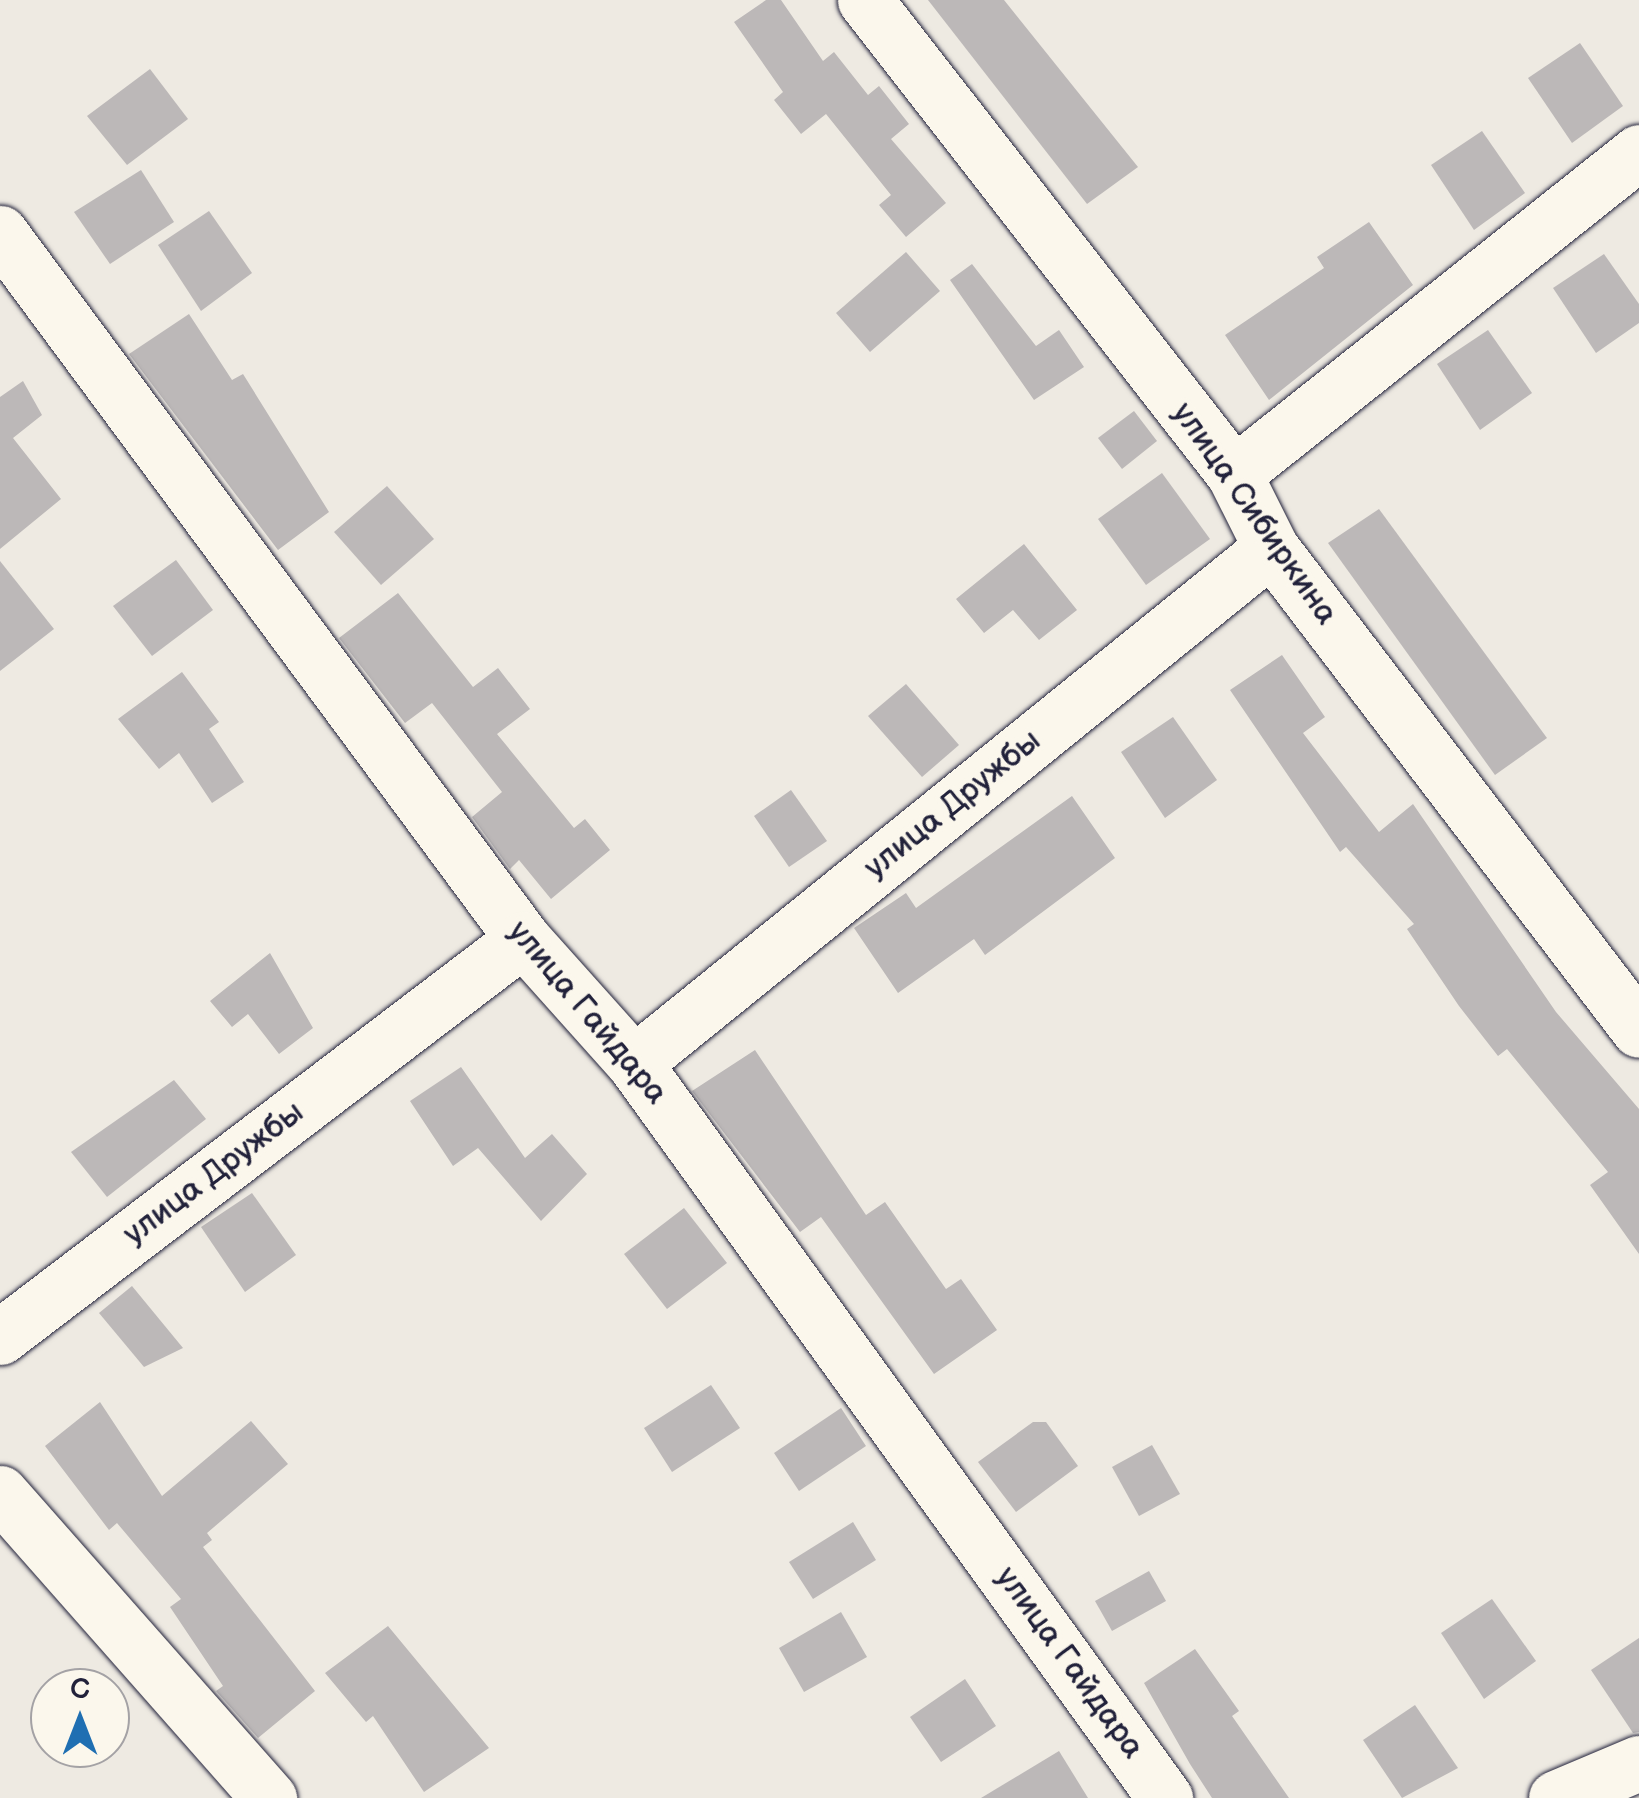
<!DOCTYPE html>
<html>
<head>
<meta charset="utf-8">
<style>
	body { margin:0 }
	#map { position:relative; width:1639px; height:1798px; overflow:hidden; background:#eeeae2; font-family:"Balsamiq Sans",sans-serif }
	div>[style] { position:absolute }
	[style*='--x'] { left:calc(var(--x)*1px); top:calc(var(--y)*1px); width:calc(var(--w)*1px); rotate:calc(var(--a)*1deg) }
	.building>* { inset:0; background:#bcb8b8 }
	.roads { filter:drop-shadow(0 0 2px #22223b) drop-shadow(0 0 2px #22223b) }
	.minor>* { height:55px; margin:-27.5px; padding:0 27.5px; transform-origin:27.5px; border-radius:27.5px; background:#fbf7ec }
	span { translate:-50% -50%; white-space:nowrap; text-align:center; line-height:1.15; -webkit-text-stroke:10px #fbf7ec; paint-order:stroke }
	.street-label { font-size:32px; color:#22223b }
	.north { position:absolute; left:30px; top:1668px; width:100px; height:100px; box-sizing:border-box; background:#fbf7ec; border:2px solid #a4a2a5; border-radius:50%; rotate:0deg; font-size:28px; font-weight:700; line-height:40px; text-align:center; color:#22223b }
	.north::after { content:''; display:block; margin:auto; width:35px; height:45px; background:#1f6fb2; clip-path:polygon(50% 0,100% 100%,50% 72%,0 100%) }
</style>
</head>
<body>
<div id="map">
	<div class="building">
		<i style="clip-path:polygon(766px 0,781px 0,823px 61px,834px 52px,868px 95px,879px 86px,909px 124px,891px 139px,946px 203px,906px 237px,879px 205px,891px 195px,826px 114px,801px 134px,774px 100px,783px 92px,734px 22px)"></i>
		<i style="clip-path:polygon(928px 0,1004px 0,1138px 167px,1087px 204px)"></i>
		<i style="clip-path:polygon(1580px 43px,1623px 106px,1572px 143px,1528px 78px)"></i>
		<i style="clip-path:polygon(150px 69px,188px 119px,127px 165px,87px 116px)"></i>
		<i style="clip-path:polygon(1482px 131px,1525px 193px,1474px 230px,1431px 165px)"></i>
		<i style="clip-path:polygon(141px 170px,174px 222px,110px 264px,74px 212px)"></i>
		<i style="clip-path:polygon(209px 211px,252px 273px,201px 311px,158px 245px)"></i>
		<i style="clip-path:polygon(1369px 222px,1413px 285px,1269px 400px,1225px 335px,1324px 268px,1317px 257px)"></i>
		<i style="clip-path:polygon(906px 252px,940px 291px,870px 352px,836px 313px)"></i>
		<i style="clip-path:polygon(1604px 254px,1639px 304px,1639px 323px,1596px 353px,1553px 288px)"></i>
		<i style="clip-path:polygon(972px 264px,1036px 346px,1059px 330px,1084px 367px,1034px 400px,950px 280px)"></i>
		<i style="clip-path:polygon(189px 314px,232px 380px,243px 374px,329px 512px,278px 550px,129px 354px)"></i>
		<i style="clip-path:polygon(1488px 330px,1532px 393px,1480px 430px,1437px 364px)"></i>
		<i style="clip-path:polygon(23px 381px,42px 415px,13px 438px,61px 499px,0 549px,0 397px)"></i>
		<i style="clip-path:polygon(1134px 411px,1157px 441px,1122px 469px,1098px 438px)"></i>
		<i style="clip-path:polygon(1162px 473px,1210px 539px,1146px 585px,1098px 519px)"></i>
		<i style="clip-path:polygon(387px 486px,434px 539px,381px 585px,334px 532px)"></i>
		<i style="clip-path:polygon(1379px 509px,1547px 738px,1495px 775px,1328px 543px)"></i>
		<i style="clip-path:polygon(1024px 544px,1077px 610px,1039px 640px,1013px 610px,984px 633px,956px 599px)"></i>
		<i style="clip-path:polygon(176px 560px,213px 610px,152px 656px,113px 606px)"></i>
		<i style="clip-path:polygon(0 561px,54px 629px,0 671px)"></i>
		<i style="clip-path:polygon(398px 593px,473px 687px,498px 668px,530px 709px,497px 734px,574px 828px,585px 819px,610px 850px,551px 899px,519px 860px,510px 869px,472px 817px,502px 792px,432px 703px,405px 723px,339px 638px)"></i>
		<i style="clip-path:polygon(1282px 655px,1325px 717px,1303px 733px,1379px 832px,1413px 804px,1556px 1012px,1639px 1109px,1639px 1254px,1590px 1185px,1608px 1172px,1507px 1049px,1498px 1056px,1459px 1006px,1407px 929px,1414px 924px,1346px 847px,1340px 852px,1230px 690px)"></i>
		<i style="clip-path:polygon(182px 672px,219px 722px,209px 729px,244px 782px,212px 803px,179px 753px,159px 769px,118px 719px)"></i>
		<i style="clip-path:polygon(906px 684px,959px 745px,922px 777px,868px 716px)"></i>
		<i style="clip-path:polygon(1173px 717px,1217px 780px,1165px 818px,1121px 752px)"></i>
		<i style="clip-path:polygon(791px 790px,827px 841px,789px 867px,754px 816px)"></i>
		<i style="clip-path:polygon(1072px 796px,1115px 858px,985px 955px,974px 939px,898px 993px,854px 928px,906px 893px,916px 908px)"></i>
		<i style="clip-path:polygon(270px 953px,313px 1028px,279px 1054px,248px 1014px,232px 1027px,210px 1001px)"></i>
		<i style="clip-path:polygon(755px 1050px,866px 1215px,885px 1202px,946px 1289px,961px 1279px,997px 1330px,934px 1374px,821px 1217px,800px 1232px,692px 1091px)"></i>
		<i style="clip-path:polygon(461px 1067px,525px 1158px,552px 1134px,587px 1174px,541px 1221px,478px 1148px,453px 1166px,410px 1101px)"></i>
		<i style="clip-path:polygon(174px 1080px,206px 1119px,107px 1197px,71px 1152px)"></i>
		<i style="clip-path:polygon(252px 1193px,296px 1255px,245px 1292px,201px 1227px)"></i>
		<i style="clip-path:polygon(684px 1208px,727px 1263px,667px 1309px,624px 1254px)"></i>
		<i style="clip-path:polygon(132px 1286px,183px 1348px,144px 1367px,99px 1313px)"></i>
		<i style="clip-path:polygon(711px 1385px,740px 1428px,672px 1472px,644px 1428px)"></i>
		<i style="clip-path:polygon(100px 1402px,162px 1496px,251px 1421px,288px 1464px,207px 1533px,212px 1540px,203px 1547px,315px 1691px,258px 1738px,216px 1691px,223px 1686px,170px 1607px,181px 1599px,117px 1523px,109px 1530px,45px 1446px)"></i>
		<i style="clip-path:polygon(841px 1408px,866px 1446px,799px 1491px,774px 1453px)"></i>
		<i style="clip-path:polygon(1033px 1422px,1046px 1422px,1078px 1466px,1016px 1512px,978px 1462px)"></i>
		<i style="clip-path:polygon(1152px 1445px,1180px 1494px,1139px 1516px,1112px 1467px)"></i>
		<i style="clip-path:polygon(853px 1522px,876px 1560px,813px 1599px,789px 1562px)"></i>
		<i style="clip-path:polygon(1149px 1571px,1166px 1601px,1112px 1631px,1095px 1601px)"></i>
		<i style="clip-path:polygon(1492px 1599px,1536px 1661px,1484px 1699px,1441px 1633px)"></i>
		<i style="clip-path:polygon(841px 1612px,867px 1657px,804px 1692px,779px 1648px)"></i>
		<i style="clip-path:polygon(388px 1626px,489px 1748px,424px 1792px,373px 1716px,366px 1722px,325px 1673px)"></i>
		<i style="clip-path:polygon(1639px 1638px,1639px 1732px,1633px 1733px,1591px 1670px)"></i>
		<i style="clip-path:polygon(1195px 1649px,1239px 1711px,1232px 1716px,1289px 1798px,1212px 1798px,1190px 1764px,1144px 1683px)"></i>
		<i style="clip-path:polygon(965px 1679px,996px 1726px,941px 1762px,910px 1717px)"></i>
		<i style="clip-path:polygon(1415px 1705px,1458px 1768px,1402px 1798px,1363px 1740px)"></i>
		<i style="clip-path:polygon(1059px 1751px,1088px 1798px,981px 1798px)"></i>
	</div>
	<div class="roads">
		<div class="minor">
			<i style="--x:865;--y:0;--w:601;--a:52.1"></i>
			<i style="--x:1234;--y:474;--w:83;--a:63.4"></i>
			<i style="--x:1271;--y:548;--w:606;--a:52.64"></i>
			<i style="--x:0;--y:233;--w:879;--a:53.47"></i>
			<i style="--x:523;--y:939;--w:166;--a:48.2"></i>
			<i style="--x:634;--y:1063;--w:907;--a:54.15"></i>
			<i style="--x:1234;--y:474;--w:517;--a:-38.49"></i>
			<i style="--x:634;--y:1063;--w:819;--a:-38.95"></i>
			<i style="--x:0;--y:1337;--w:657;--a:-37.27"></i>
			<i style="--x:0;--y:1493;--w:407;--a:48.6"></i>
			<i style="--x:1556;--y:1798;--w:90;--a:-22.9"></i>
		</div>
	</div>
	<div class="street-label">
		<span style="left:1254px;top:514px;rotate:55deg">улица Сибиркина</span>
		<span style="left:953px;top:805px;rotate:-39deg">улица Дружбы</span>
		<span style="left:587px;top:1013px;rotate:50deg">улица Гайдара</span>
		<span style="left:214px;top:1174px;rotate:-37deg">улица Дружбы</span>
		<span style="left:1069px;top:1663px;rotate:54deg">улица Гайдара</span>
	</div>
	<div class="north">С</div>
</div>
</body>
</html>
